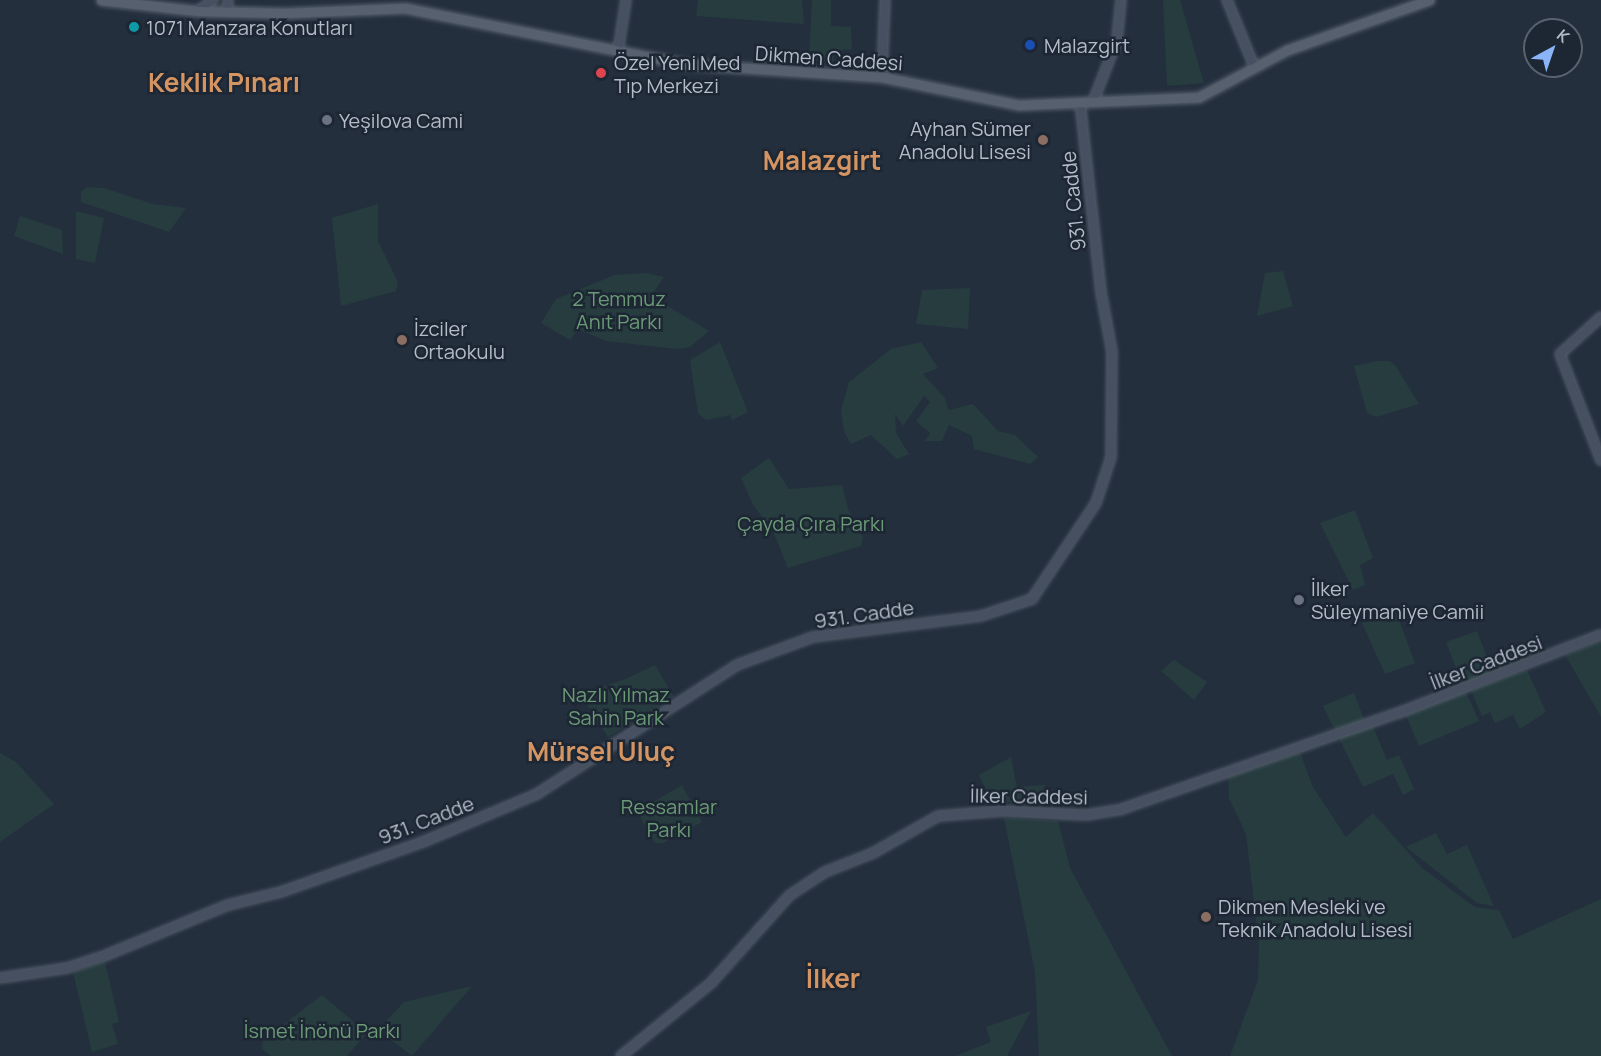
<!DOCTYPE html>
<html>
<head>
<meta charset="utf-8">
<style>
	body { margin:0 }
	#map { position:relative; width:1601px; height:1056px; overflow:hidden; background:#242f3e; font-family:Manrope,sans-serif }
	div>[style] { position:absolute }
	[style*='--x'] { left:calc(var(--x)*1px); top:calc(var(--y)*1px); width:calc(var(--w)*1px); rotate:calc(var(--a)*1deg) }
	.green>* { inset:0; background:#263c3f }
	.roads { filter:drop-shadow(0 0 2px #565f6c) drop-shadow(0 0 2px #565f6c) }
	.secondary>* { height:8px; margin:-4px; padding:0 4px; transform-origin:4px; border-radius:4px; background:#465061 }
	.primary>* { height:9px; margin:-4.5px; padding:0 4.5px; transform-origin:4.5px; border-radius:4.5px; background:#56606e }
	.dots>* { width:16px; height:16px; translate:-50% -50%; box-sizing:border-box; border:3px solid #1d2633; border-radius:50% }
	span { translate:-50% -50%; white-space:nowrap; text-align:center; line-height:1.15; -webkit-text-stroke:5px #1d2633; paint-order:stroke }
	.poi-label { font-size:20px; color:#b4bcc9 }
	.left { translate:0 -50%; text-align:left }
	.right { translate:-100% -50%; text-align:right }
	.street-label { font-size:20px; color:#b4bcc9 }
	.park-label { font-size:20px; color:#6b9a76 }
	.district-label { font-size:26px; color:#d59563; font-weight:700 }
	.north { position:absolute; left:1523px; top:18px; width:60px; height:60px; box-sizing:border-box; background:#1d2633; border:2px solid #59626f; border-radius:50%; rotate:40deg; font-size:16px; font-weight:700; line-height:24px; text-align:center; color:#b4bcc9 }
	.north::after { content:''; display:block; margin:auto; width:21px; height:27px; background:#8ab4f8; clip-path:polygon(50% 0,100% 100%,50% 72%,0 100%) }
</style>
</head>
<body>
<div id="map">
	<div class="green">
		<i style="clip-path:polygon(698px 0,802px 0,804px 24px,696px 16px)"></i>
		<i style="clip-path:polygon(812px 0,831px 0,831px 26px,851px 27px,852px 49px,834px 51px,833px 63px,809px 60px)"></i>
		<i style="clip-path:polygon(1163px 0,1180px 0,1204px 83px,1167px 86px)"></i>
		<i style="clip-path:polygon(87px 187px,104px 188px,153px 204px,186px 208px,169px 232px,81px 202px,81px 192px)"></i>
		<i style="clip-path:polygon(378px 204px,378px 241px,398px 282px,396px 291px,341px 306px,332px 218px)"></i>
		<i style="clip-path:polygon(76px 211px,104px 218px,95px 263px,76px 259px)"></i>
		<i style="clip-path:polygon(20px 216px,62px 230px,63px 254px,14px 236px)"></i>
		<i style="clip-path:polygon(1283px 271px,1293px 306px,1257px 316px,1265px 273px)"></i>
		<i style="clip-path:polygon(646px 273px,664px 277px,651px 296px,709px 331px,690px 347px,677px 349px,606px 341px,578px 329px,570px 340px,541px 323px,556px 299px,615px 275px)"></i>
		<i style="clip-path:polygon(970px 288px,968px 329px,916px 324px,922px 290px)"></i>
		<i style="clip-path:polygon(720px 342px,748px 412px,732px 420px,730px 415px,706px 420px,698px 414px,690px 360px)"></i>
		<i style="clip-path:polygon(921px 342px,938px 368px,923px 374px,945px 398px,948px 410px,973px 404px,998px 431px,1015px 435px,1038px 457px,1030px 464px,974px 449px,972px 436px,949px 425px,942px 441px,925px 441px,930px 433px,916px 421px,930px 402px,924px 396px,903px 426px,895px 414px,896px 433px,909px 454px,897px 459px,871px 435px,851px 444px,844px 432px,841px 410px,849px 382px,891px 349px)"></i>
		<i style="clip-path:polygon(1377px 361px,1390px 361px,1397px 368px,1419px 404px,1376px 417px,1367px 413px,1354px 366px)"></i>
		<i style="clip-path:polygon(769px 458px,789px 489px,842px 485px,848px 509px,863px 538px,861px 546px,788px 568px,772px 529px,753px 505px,741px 478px)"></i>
		<i style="clip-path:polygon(1355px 510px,1373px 558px,1360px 565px,1365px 585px,1353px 590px,1320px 523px)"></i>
		<i style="clip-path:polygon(1396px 612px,1415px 663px,1385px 674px,1362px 623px)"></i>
		<i style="clip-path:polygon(1477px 631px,1487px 657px,1522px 645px,1529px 663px,1464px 688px,1479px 721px,1419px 746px,1404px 711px,1464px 688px,1446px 642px)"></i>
		<i style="clip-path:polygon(1601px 641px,1601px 717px,1565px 655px)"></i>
		<i style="clip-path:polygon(1174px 660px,1207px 682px,1194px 700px,1161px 671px)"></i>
		<i style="clip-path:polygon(655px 665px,674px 697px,608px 737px,579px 693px,621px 681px)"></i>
		<i style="clip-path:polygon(1527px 670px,1546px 712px,1520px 729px,1513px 715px,1495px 723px,1490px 712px,1482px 716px,1471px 690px)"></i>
		<i style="clip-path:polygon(1354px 693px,1366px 724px,1371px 722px,1387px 760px,1399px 755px,1414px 789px,1403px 795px,1393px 774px,1363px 787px,1323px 706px)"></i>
		<i style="clip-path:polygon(1300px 752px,1313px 787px,1346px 837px,1373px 813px,1422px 868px,1475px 907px,1499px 910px,1513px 939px,1601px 899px,1601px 1056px,1230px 1056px,1258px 980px,1259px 944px,1246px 834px,1229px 798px,1228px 775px)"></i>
		<i style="clip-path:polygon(0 753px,16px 762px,54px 804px,0 842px)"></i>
		<i style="clip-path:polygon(1011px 757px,1017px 787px,1045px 785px,1052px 805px,991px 801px,979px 775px)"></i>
		<i style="clip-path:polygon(682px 785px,702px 822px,663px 843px,655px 843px,637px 812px)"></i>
		<i style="clip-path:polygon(1004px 818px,1058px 821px,1070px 868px,1172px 1056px,1039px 1056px,1035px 972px)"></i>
		<i style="clip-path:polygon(1436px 833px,1447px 854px,1467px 845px,1494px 906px,1477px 903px,1406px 847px)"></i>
		<i style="clip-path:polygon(105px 962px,119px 1022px,112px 1024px,118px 1044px,92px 1052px,73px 972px)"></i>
		<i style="clip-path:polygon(472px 986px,412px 1056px,378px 1030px,404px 1002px)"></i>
		<i style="clip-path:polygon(322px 995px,367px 1033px,347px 1056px,271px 1056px,262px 1049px,263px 1040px)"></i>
		<i style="clip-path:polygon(1031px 1011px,1007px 1056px,955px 1056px,991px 1042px,986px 1027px)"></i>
	</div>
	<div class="roads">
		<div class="secondary">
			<i style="--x:1227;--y:0;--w:71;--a:67.8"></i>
			<i style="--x:198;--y:11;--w:19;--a:-36"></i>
			<i style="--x:227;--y:12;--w:12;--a:-85"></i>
			<i style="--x:618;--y:52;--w:53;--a:-81.3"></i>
			<i style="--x:882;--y:77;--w:77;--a:-87.8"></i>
			<i style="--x:1093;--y:102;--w:66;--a:-68.8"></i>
			<i style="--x:1117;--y:40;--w:40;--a:-84.3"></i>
			<i style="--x:1601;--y:317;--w:55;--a:137.9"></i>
			<i style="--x:1560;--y:354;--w:114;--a:68.9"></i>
			<i style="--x:0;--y:978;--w:68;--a:-8.5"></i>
			<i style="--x:67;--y:968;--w:39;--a:-18"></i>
			<i style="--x:104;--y:956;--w:134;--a:-22.4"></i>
			<i style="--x:228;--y:905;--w:55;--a:-13.8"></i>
			<i style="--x:281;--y:892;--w:151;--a:-19.4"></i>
			<i style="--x:423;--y:842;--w:124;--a:-22.8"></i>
			<i style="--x:537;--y:794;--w:238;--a:-32.8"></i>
			<i style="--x:737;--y:665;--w:81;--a:-20.2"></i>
			<i style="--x:813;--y:637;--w:169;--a:-7.1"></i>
			<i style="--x:981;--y:616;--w:54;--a:-18.4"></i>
			<i style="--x:1032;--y:599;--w:115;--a:-56.3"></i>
			<i style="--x:1096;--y:503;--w:48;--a:-71.9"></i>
			<i style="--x:1111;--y:457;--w:105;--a:-89.5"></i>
			<i style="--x:1112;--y:352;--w:61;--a:-100.4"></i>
			<i style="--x:1101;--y:292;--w:190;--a:-96.3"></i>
			<i style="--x:621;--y:1056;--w:116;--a:-39"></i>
			<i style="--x:711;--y:983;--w:118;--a:-48.1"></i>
			<i style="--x:790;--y:895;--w:42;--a:-33.3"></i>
			<i style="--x:825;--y:872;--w:52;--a:-21.6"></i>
			<i style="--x:873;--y:853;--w:75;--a:-29.6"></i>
			<i style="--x:938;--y:816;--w:64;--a:-4.5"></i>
			<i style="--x:1002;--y:811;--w:84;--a:2.7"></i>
			<i style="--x:1086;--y:815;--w:36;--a:-9"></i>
			<i style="--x:1122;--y:809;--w:295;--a:-19.2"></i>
			<i style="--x:1401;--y:712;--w:214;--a:-21.1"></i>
		</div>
		<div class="primary">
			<i style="--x:101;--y:0;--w:98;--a:6.5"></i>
			<i style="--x:198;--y:11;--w:87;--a:1.3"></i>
			<i style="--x:285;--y:13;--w:120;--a:-2.4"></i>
			<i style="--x:405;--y:8;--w:286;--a:11.3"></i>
			<i style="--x:685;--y:64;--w:197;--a:3.8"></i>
			<i style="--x:882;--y:77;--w:140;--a:11.6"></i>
			<i style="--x:1019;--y:105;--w:180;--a:-2.5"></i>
			<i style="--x:1199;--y:97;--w:100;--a:-28.1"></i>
			<i style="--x:1287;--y:50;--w:151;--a:-19.4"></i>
		</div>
	</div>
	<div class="dots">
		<i style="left:134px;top:27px;background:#0f9aa8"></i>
		<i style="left:1030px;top:45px;background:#1a4fb4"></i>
		<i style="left:601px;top:73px;background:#e0444e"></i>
		<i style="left:327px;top:120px;background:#6b7280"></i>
		<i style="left:1043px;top:140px;background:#8d6e63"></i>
		<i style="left:402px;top:340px;background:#8d6e63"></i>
		<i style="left:1299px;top:600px;background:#6b7280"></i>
		<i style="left:1206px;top:917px;background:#8d6e63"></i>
	</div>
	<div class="poi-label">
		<span class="left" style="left:146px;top:27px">1071 Manzara Konutları</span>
		<span class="left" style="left:1044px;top:45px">Malazgirt</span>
		<span class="left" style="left:614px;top:74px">Özel Yeni Med<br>Tıp Merkezi</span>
		<span class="left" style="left:339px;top:120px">Yeşilova Cami</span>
		<span class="right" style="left:1031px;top:140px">Ayhan Sümer<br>Anadolu Lisesi</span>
		<span class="left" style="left:414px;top:340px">İzciler<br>Ortaokulu</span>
		<span class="left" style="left:1311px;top:600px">İlker<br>Süleymaniye Camii</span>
		<span class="left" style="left:1218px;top:918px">Dikmen Mesleki ve<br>Teknik Anadolu Lisesi</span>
	</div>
	<div class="street-label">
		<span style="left:829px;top:58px;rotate:4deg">Dikmen Caddesi</span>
		<span style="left:1073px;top:201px;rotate:-96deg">931. Cadde</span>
		<span style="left:864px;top:614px;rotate:-8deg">931. Cadde</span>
		<span style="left:1486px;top:662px;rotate:-21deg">İlker Caddesi</span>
		<span style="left:1029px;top:796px;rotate:1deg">İlker Caddesi</span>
		<span style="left:426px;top:820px;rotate:-21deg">931. Cadde</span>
	</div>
	<div class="park-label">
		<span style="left:619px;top:310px">2 Temmuz<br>Anıt Parkı</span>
		<span style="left:811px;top:523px">Çayda Çıra Parkı</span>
		<span style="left:616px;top:706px">Nazlı Yılmaz<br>Sahin Park</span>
		<span style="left:669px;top:818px">Ressamlar<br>Parkı</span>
		<span style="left:322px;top:1030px">İsmet İnönü Parkı</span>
	</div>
	<div class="district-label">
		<span style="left:224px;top:83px">Keklik Pınarı</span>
		<span style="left:822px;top:161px">Malazgirt</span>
		<span style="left:601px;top:752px">Mürsel Uluç</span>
		<span style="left:833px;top:979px">İlker</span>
	</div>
	<div class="north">K</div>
</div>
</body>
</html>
